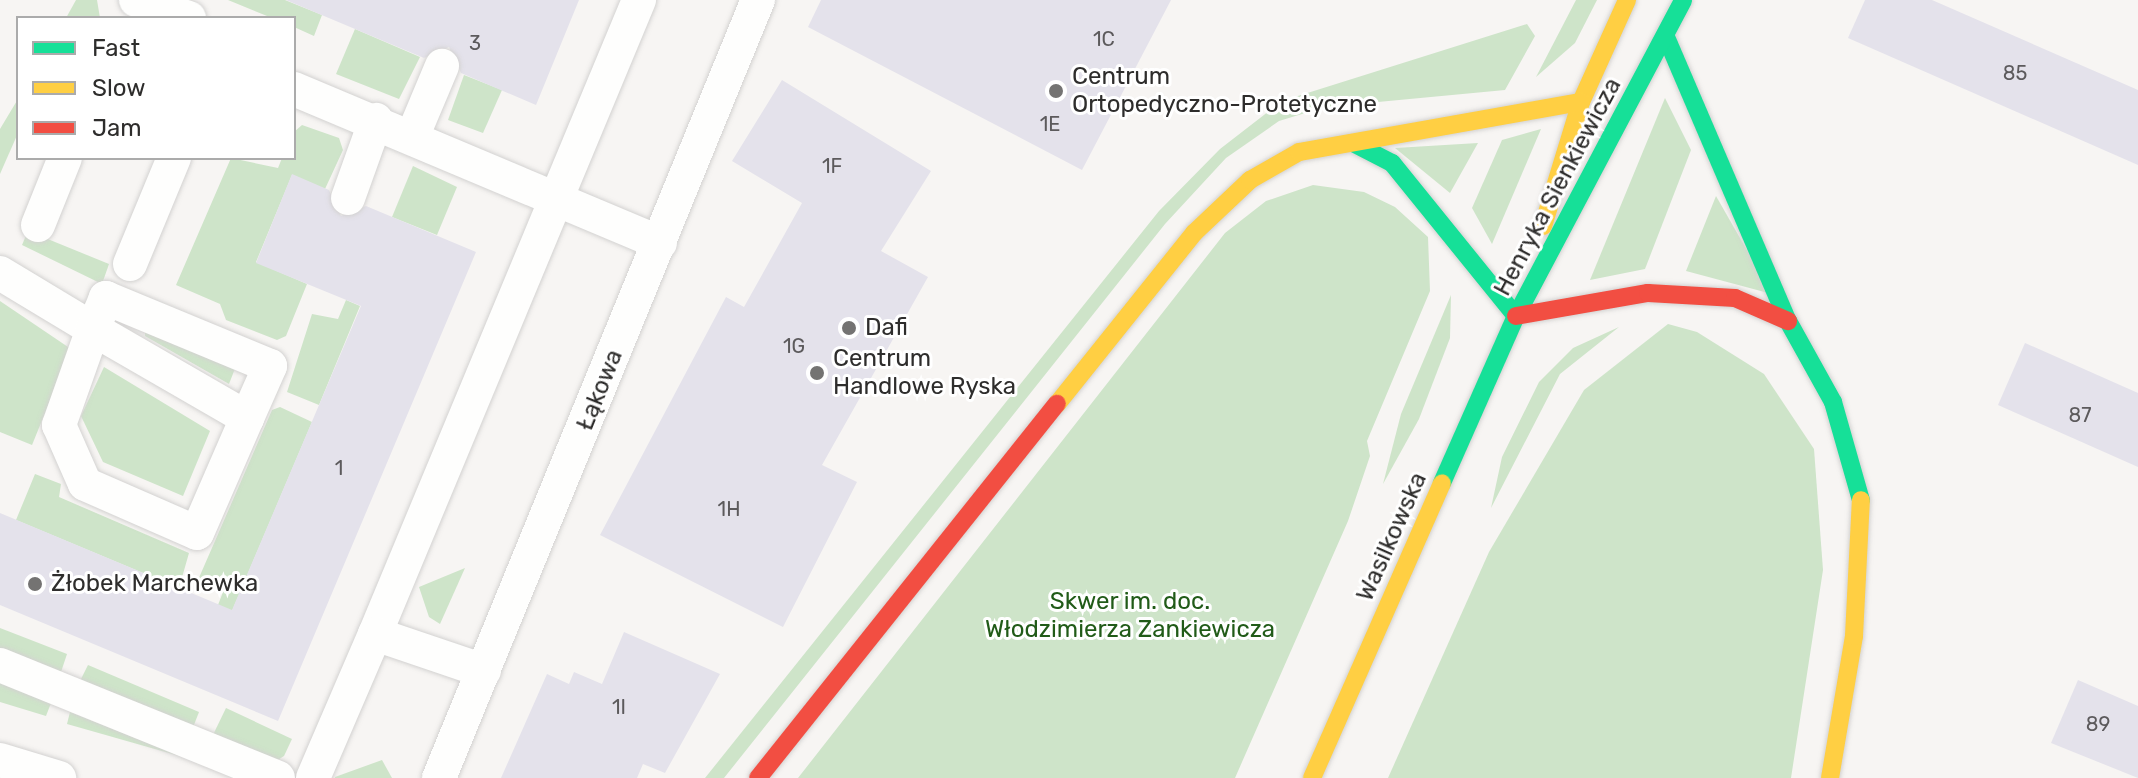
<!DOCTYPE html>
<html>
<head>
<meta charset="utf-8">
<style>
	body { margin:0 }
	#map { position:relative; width:2138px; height:778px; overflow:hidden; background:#f7f5f3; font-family:Rubik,sans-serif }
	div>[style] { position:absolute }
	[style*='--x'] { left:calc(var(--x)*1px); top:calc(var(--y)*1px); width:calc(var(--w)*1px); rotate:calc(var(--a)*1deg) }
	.green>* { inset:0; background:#cee4c9 }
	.building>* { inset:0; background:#e4e2eb }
	.roads { filter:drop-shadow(0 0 2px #d3d2d1) drop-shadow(0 0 2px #d3d2d1) }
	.street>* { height:34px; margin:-17px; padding:0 17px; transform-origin:17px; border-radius:17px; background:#fefefd }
	.fast>* { height:18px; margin:-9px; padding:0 9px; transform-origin:9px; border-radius:9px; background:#16e098 }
	.slow>* { height:18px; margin:-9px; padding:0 9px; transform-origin:9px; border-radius:9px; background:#ffcf43 }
	.jam>* { height:18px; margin:-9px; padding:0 9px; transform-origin:9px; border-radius:9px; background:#f24e42 }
	.dots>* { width:22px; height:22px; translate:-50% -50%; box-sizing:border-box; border:4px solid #fff; border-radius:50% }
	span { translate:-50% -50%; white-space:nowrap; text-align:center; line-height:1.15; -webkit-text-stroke:6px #fff; paint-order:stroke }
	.number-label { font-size:20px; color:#5c5a5c }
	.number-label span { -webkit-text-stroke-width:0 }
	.poi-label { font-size:24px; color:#2e2d2c }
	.left { translate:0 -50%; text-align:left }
	.street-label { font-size:24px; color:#2e2d2c }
	.park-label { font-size:24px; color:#215b18 }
	.legend { position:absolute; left:16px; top:16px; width:280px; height:144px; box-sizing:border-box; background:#fff; border:2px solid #ababab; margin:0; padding:10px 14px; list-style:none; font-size:24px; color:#2e2d2c }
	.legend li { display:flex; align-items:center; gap:16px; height:40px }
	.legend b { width:40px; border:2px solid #ababab }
</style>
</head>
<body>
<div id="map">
	<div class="green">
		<i style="clip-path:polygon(76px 0,97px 0,100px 18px,66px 18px)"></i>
		<i style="clip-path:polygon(228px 0,285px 0,322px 15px,314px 36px,294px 27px,294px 18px,272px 18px)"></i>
		<i style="clip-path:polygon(1576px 0,1597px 0,1575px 43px,1536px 77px)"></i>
		<i style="clip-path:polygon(1527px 24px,1535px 36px,1505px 90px,1325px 107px,1279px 121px,1226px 158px,1165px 224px,724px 778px,705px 778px,1159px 211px,1220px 149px,1282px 101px)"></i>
		<i style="clip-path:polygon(355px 29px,420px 57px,399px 99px,336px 74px)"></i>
		<i style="clip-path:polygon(464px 75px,502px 90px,483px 133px,448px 120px)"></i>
		<i style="clip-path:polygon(1665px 98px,1691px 150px,1645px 269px,1590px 280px)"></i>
		<i style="clip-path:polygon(18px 99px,18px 133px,0 174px,0 129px)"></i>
		<i style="clip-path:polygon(302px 125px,339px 138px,343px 150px,325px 189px,292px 175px,256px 262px,307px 284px,286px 336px,277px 340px,226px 320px,220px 304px,176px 285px,231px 158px,278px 168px,282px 158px,294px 158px,294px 132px)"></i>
		<i style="clip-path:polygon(1541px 129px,1492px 244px,1472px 208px,1502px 140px)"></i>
		<i style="clip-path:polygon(1478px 143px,1450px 193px,1395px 148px)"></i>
		<i style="clip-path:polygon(413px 166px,457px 187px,437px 235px,392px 217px)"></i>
		<i style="clip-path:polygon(1313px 185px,1364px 192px,1395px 207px,1428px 237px,1430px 291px,1367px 441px,1370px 456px,1348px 521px,1235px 778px,798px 778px,1225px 233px,1266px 201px)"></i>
		<i style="clip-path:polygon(1716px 196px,1772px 294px,1686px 271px)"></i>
		<i style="clip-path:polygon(28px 231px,109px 264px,102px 284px,22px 245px)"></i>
		<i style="clip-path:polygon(1451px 295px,1450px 338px,1419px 419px,1383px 484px,1401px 414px)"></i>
		<i style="clip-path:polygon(346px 300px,360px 306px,319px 405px,287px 392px,312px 314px,338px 319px)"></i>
		<i style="clip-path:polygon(0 301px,71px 349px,32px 445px,0 432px)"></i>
		<i style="clip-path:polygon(1668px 324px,1697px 332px,1764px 374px,1814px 449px,1823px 570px,1791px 778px,1388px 778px,1489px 552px,1584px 390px)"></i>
		<i style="clip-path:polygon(1619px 327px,1560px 374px,1491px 508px,1502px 457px,1539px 382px,1573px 348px)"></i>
		<i style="clip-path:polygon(145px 329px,236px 366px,229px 384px,145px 336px)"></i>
		<i style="clip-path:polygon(104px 367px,210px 431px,183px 496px,103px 462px,81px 416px)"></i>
		<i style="clip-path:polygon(280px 407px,312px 422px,232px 611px,218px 605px,223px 592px,198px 580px,272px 410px)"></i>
		<i style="clip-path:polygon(35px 474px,61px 484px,59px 497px,189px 553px,179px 588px,16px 520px)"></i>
		<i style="clip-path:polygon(465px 568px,440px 624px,429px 617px,419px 587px)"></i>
		<i style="clip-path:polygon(0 628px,67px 654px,60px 675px,0 651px)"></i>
		<i style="clip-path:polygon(88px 665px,199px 712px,192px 730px,79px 683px)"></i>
		<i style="clip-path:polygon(0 682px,51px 703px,46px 716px,0 702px)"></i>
		<i style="clip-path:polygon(226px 708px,292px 739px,284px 756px,276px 761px,211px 739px)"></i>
		<i style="clip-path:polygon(70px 712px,183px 757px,67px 724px)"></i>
		<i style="clip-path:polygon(382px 760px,392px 778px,335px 778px,335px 777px)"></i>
	</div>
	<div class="building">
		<i style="clip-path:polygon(286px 0,579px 0,536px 105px,461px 73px,449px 47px,424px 58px)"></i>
		<i style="clip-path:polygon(821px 0,1171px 0,1082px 170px,808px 27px)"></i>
		<i style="clip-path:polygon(1865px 0,1932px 0,2138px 90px,2138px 165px,1848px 38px)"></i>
		<i style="clip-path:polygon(782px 80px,931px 171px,881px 251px,928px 277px,822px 465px,857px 482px,783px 627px,600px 535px,726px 297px,744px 307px,802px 203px,732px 161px)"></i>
		<i style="clip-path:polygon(292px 174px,329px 190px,341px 216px,366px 206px,476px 252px,278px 721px,0 605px,0 513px,232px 610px,361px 306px,256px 263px)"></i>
		<i style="clip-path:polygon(2025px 343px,2138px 393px,2138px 467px,1998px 405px)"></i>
		<i style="clip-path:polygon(624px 632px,720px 674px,665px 773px,643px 764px,637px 778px,501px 778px,547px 674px,569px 684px,574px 672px,602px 684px)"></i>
		<i style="clip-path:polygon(2078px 680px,2138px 706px,2138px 778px,2051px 743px)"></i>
	</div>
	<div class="roads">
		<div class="street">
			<i style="--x:136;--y:0;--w:56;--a:18.8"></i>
			<i style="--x:294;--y:89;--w:397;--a:22.8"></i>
			<i style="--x:413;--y:135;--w:75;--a:-67.2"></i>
			<i style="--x:348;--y:198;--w:83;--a:-70.3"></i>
			<i style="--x:38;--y:225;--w:72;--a:-68.1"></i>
			<i style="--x:130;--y:264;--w:115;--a:-67.5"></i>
			<i style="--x:0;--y:273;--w:109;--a:31.1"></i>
			<i style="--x:93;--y:329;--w:178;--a:30"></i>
			<i style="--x:247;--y:418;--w:57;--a:-66.1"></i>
			<i style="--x:270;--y:366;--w:178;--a:-157.5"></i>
			<i style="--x:106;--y:298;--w:34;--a:113"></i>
			<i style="--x:93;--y:329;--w:102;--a:109.5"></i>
			<i style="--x:59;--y:425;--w:64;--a:66.2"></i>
			<i style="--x:85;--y:484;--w:122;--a:23.6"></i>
			<i style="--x:197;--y:533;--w:125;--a:-66.5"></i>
			<i style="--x:375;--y:634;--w:687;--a:-67.39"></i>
			<i style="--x:0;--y:665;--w:300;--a:22.1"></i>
			<i style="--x:0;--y:760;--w:62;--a:17"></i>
			<i style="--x:313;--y:778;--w:157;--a:-66.7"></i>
			<i style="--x:375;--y:634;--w:115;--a:18.7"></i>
			<i style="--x:439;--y:778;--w:841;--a:-67.71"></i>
		</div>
		<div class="fast">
			<i style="--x:1666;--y:37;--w:309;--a:66.8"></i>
			<i style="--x:1788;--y:321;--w:93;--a:60.9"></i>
			<i style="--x:1833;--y:402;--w:102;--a:74.1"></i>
			<i style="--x:1355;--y:144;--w:42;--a:27.2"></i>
			<i style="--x:1392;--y:163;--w:197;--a:51"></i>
			<i style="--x:1442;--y:483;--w:183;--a:-66.1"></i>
			<i style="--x:1516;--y:316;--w:357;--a:-62.1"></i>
		</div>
		<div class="slow">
			<i style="--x:1543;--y:226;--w:130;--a:-73"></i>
			<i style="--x:1581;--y:102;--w:112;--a:-65.7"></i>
			<i style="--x:1057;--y:404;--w:219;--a:-51.3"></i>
			<i style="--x:1194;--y:233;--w:77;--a:-43.4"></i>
			<i style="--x:1250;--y:180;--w:56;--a:-29.7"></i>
			<i style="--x:1299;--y:152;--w:286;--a:-10.1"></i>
			<i style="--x:1312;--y:778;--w:322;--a:-66.2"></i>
			<i style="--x:1830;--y:778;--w:144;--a:-80.4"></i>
			<i style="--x:1854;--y:636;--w:136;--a:-87.1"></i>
		</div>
		<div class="jam">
			<i style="--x:1516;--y:316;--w:134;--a:-9.9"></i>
			<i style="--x:1648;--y:293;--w:87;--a:3.3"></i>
			<i style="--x:1735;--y:298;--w:58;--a:23.5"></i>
			<i style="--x:758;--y:778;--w:479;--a:-51.4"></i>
		</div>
	</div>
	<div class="dots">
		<i style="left:1056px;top:91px;background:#747372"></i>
		<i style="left:849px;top:328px;background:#747372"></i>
		<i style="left:817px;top:373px;background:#747372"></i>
		<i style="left:35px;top:584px;background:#747372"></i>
	</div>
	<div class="number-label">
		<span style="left:1104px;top:39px">1C</span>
		<span style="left:475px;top:43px">3</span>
		<span style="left:2015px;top:73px">85</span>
		<span style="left:1050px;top:124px">1E</span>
		<span style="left:832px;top:166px">1F</span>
		<span style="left:794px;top:346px">1G</span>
		<span style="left:2080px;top:415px">87</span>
		<span style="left:339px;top:468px">1</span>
		<span style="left:729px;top:509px">1H</span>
		<span style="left:619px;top:707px">1I</span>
		<span style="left:2098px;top:724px">89</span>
	</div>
	<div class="poi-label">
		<span class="left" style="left:1072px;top:91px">Centrum<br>Ortopedyczno-Protetyczne</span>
		<span class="left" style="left:865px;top:328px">Dafi</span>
		<span class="left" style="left:833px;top:373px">Centrum<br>Handlowe Ryska</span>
		<span class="left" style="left:51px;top:584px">Żłobek Marchewka</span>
	</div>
	<div class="street-label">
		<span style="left:1558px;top:187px;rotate:-62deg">Henryka Sienkiewicza</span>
		<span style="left:600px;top:390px;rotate:-68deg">Łąkowa</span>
		<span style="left:1392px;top:537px;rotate:-66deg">Wasilkowska</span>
	</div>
	<div class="park-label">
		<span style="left:1130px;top:616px">Skwer im. doc.<br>Włodzimierza Zankiewicza</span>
	</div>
	<ul class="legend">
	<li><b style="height:10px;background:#16e098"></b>Fast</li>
	<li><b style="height:10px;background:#ffcf43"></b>Slow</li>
	<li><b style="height:10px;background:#f24e42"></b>Jam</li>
	</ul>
</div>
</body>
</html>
